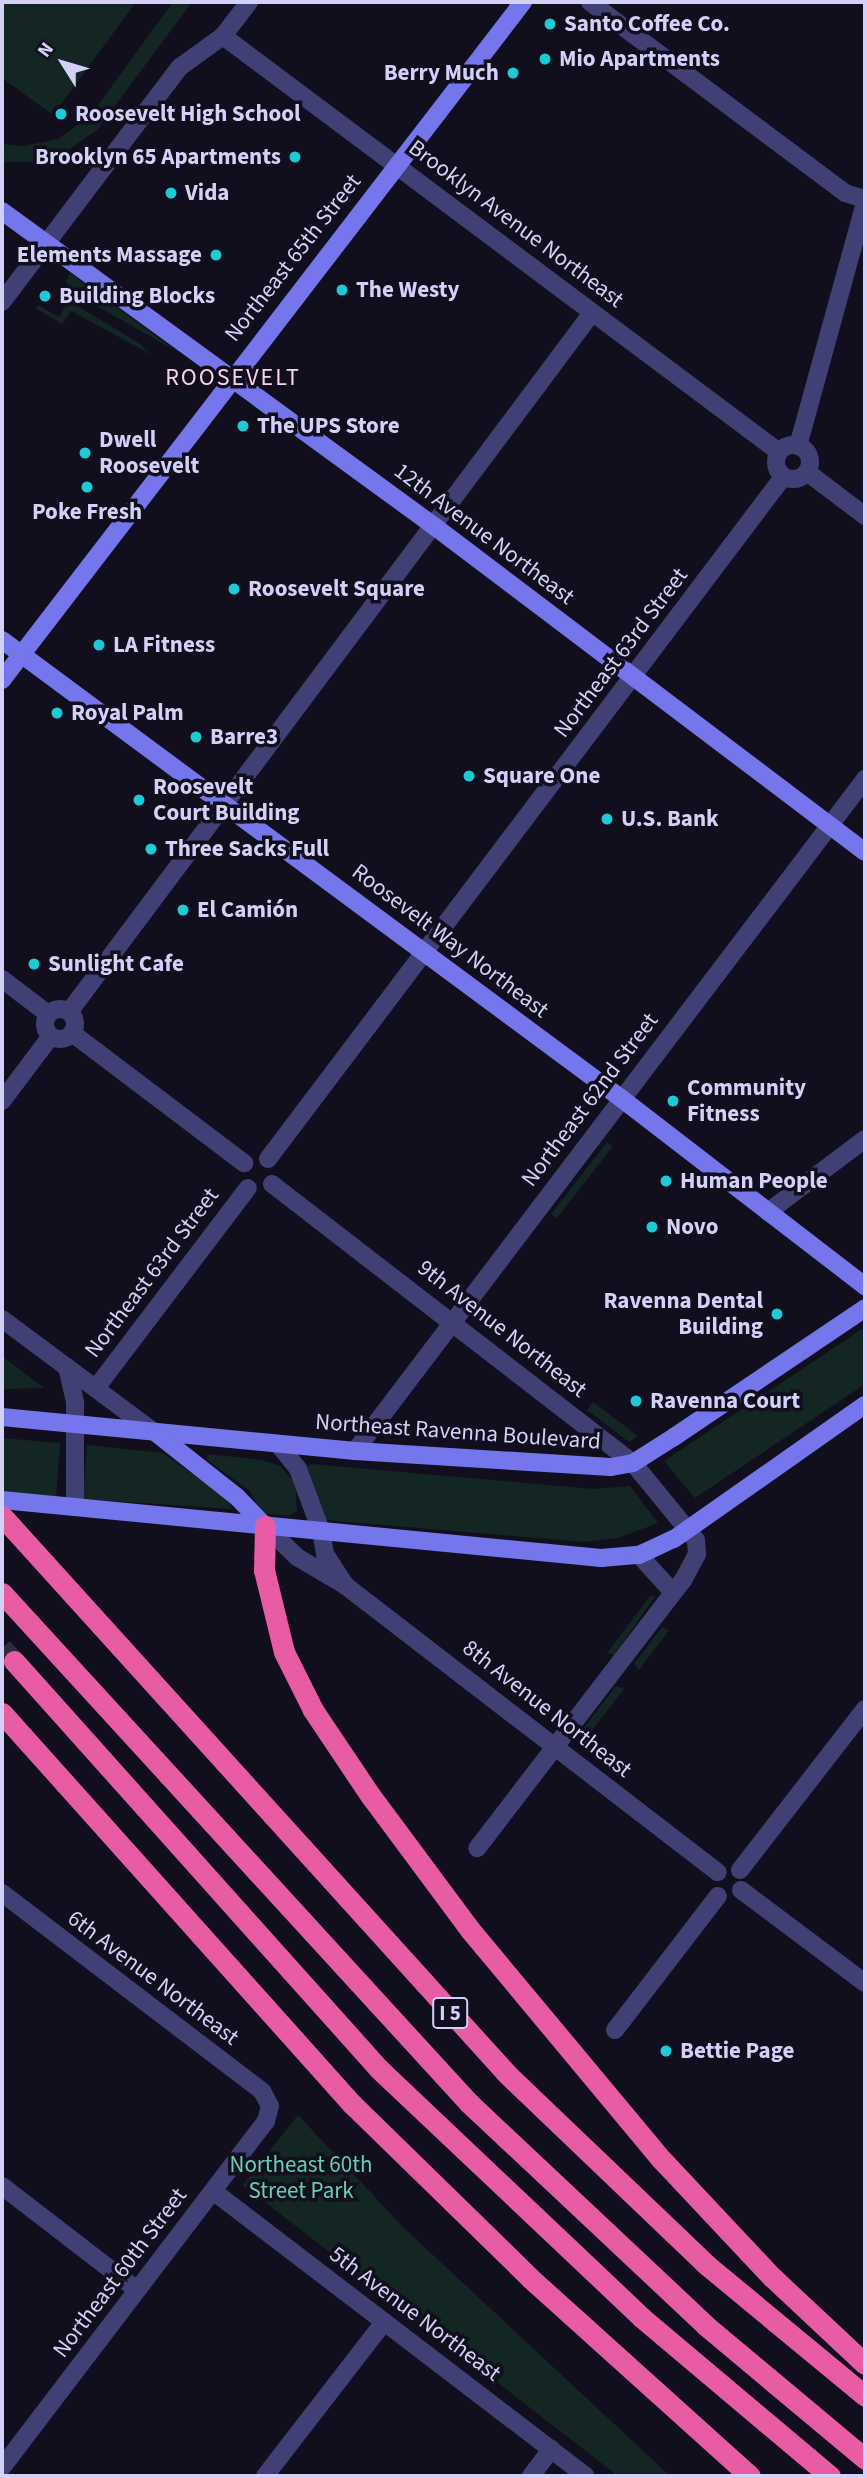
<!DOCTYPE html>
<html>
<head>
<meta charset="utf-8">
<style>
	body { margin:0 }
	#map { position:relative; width:867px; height:2478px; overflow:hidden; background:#110f1d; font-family:"Source Sans 3",sans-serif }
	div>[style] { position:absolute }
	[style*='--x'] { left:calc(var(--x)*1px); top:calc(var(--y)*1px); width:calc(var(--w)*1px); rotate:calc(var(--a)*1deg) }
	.green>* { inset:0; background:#132624 }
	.motorway-tunnel>* { height:21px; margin-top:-10.5px; transform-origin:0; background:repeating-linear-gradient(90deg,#2e2c3e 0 21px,transparent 0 31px) }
	.minor>* { height:18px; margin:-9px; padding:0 9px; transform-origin:9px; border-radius:9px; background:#404075 }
	.minor>.ring { margin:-9px; padding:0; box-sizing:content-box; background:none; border:18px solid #404075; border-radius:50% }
	.tertiary>* { height:18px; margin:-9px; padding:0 9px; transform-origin:9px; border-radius:9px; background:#404075 }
	.secondary>* { height:18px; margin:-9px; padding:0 9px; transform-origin:9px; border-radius:9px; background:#7576eb }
	.motorway>* { height:21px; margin:-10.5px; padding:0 10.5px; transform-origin:10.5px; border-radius:10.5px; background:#e85ca4 }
	.dots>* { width:19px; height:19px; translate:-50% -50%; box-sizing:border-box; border:4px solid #110f1d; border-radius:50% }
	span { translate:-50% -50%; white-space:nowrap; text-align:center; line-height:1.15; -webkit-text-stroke:7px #110f1d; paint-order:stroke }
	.shield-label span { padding:2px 5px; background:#110f1d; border:2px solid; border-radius:5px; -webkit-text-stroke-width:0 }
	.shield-label { font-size:21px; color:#d4d1f8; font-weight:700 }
	.poi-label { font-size:23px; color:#d4d1f8; font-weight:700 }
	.left { translate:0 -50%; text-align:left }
	.right { translate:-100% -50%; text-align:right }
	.street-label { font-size:23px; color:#d4d1f8 }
	.park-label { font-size:23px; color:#68ceb1 }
	.neighbourhood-label { font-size:24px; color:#f9d3ec; letter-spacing:2px }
	.frame { position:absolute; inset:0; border:4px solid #d4d1f8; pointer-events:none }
	.north { position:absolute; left:28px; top:28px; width:70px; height:70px; -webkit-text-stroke:5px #110f1d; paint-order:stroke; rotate:307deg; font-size:19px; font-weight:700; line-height:28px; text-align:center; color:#d4d1f8 }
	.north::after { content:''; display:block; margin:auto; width:24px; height:32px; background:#d4d1f8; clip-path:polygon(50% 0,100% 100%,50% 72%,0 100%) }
</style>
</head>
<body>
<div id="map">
	<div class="green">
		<i style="clip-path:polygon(2px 2px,136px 2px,53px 115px,2px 78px)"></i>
		<i style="clip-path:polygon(173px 2px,192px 2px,97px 130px,61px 155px,37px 162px,2px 162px,2px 144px,24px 146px,58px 139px,90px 116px)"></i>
		<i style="clip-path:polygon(70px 273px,176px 351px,81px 297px,66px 282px)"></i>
		<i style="clip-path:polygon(69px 301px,139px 343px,152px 355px,71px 311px,62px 324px,35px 308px,38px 305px,59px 317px)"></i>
		<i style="clip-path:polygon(607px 1142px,613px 1146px,557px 1218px,551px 1214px)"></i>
		<i style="clip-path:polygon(865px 1327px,865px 1384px,695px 1498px,664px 1461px)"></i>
		<i style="clip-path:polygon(2px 1356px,44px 1388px,2px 1389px)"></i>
		<i style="clip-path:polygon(593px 1402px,638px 1436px,629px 1442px,587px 1410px)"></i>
		<i style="clip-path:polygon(2px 1438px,60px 1443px,56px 1497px,2px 1492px)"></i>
		<i style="clip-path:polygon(87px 1445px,163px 1453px,227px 1499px,232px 1509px,83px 1499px)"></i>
		<i style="clip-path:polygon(207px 1454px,262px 1460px,280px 1466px,295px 1483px,297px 1511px,289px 1516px,262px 1513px,250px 1491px,207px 1460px)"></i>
		<i style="clip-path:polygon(311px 1464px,594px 1489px,630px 1486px,658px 1523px,618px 1538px,583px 1542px,325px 1520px,317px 1513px,307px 1466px)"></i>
		<i style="clip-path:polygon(656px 1595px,614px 1655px,607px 1653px,650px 1596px)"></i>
		<i style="clip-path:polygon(662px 1627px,669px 1630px,639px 1670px,634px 1664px)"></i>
		<i style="clip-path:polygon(616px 1686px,624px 1689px,583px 1742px,582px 1730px)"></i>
		<i style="clip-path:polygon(298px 2115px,404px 2228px,670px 2476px,618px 2476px,243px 2185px)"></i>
	</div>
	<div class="motorway-tunnel">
		<i style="--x:2;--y:1648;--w:18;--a:47"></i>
	</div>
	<div class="minor">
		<i style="--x:590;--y:2;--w:319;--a:36.8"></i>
		<i style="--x:845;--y:193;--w:21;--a:17"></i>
		<i style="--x:223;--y:36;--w:694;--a:36.8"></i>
		<i style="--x:2;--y:302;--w:295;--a:-52.9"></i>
		<i style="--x:180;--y:67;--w:53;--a:-35.8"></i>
		<i style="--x:223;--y:36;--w:43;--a:-52.6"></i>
		<i class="ring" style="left:776px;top:445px;width:16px;height:16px"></i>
		<i style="--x:798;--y:446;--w:253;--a:-74.6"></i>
		<i style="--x:807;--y:472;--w:73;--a:37.2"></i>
		<i style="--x:2;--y:979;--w:58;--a:37.3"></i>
		<i class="ring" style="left:45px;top:1009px;width:12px;height:12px"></i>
		<i style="--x:69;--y:1012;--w:873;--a:-53.2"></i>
		<i style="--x:72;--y:1033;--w:216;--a:37.1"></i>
		<i style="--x:2;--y:1101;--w:81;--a:-53"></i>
		<i style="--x:268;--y:1159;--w:855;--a:-52.94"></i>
		<i style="--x:272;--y:1184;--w:456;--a:37.7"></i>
		<i style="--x:633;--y:1463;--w:99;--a:50.7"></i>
		<i style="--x:696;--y:1540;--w:14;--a:86"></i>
		<i style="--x:697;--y:1554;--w:30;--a:118"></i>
		<i style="--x:683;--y:1580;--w:338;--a:127.5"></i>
		<i style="--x:768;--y:1212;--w:121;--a:-37"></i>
		<i style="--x:67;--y:1367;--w:37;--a:77"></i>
		<i style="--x:75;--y:1403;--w:103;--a:90"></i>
		<i style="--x:96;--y:1388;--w:251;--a:-52.8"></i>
		<i style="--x:278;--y:1444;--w:32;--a:51"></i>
		<i style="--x:298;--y:1469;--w:66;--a:69.6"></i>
		<i style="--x:321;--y:1531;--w:23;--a:80"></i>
		<i style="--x:325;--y:1554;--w:38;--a:57"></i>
		<i style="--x:355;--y:1451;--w:844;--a:-52.8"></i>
		<i style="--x:265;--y:1526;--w:45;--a:44.1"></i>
		<i style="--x:297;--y:1557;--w:57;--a:30.6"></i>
		<i style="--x:346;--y:1586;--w:469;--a:37.6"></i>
		<i style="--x:639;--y:1555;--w:47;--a:47.6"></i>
		<i style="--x:740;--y:1870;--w:204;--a:-52.2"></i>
		<i style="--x:741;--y:1890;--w:155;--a:36.9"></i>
		<i style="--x:2;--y:1893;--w:327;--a:37.3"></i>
		<i style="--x:262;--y:2091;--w:17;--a:62"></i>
		<i style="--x:270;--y:2106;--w:16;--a:105"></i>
		<i style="--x:266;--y:2121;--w:435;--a:127.3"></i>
		<i style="--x:615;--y:2030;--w:169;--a:-52.5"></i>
		<i style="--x:2;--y:2186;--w:170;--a:37.6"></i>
		<i style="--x:213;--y:2191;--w:469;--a:37.4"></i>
		<i style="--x:265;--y:2476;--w:195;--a:-52.3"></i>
		<i style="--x:531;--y:2476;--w:34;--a:-53"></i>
	</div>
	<div class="tertiary">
		<i style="--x:2;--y:1319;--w:189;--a:36.6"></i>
	</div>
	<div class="secondary">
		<i style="--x:2;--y:211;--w:535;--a:36.1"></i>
		<i style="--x:434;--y:526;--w:540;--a:37.1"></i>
		<i style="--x:2;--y:640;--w:771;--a:36.51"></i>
		<i style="--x:622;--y:1099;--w:307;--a:37.6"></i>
		<i style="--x:2;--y:680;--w:855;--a:-52.46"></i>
		<i style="--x:2;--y:1417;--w:355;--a:5.5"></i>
		<i style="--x:355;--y:1451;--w:256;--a:3.6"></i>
		<i style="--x:611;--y:1467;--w:22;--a:-10"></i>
		<i style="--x:633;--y:1463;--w:49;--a:-32.4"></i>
		<i style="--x:674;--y:1437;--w:230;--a:-34"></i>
		<i style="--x:156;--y:1433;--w:103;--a:38.3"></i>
		<i style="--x:237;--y:1497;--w:40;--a:46"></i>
		<i style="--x:2;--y:1500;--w:602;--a:5.53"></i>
		<i style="--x:601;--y:1558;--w:38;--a:-5"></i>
		<i style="--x:639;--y:1555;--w:38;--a:-25"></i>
		<i style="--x:674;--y:1539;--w:233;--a:-35.1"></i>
	</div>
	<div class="motorway">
		<i style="--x:2;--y:1516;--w:753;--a:47.85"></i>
		<i style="--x:507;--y:2074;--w:278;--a:43.7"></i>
		<i style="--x:708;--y:2266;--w:204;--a:39.6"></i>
		<i style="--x:265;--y:1526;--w:44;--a:91.3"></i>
		<i style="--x:264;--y:1570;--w:84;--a:76.3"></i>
		<i style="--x:284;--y:1652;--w:65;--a:63.4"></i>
		<i style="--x:313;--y:1710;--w:102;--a:56.2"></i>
		<i style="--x:370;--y:1795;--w:169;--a:53.4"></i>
		<i style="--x:471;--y:1931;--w:298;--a:50.2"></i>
		<i style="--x:662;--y:2160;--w:161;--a:46.8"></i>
		<i style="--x:772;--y:2277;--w:127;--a:43.1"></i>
		<i style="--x:2;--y:1593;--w:692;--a:47.52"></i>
		<i style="--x:469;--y:2103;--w:324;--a:43.2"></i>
		<i style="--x:705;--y:2325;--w:209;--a:39.9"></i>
		<i style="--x:14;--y:1661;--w:547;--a:48.18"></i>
		<i style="--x:379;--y:2069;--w:361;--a:43.4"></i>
		<i style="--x:641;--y:2317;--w:247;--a:40.1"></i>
		<i style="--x:2;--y:1713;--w:525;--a:48.17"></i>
		<i style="--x:352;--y:2104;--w:249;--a:44.3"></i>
		<i style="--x:530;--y:2278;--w:296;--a:42"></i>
	</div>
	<div class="dots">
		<i style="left:550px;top:24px;background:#1fcad7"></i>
		<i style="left:545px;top:59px;background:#1fcad7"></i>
		<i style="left:513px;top:73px;background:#1fcad7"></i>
		<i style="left:61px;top:114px;background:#1fcad7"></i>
		<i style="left:295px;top:157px;background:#1fcad7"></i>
		<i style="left:171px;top:193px;background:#1fcad7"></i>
		<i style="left:216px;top:255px;background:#1fcad7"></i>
		<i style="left:342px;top:290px;background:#1fcad7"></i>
		<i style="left:45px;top:296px;background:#1fcad7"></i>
		<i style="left:243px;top:426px;background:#1fcad7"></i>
		<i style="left:85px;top:453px;background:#1fcad7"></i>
		<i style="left:87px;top:487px;background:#1fcad7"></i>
		<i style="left:234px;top:589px;background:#1fcad7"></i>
		<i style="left:99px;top:645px;background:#1fcad7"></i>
		<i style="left:57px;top:713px;background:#1fcad7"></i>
		<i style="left:196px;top:737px;background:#1fcad7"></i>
		<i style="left:469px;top:776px;background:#1fcad7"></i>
		<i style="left:139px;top:800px;background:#1fcad7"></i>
		<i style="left:607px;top:819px;background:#1fcad7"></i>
		<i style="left:151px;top:849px;background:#1fcad7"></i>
		<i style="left:183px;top:910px;background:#1fcad7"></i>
		<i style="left:34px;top:964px;background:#1fcad7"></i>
		<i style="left:673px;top:1101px;background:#1fcad7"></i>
		<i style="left:666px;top:1181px;background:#1fcad7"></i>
		<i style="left:652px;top:1227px;background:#1fcad7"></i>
		<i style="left:777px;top:1314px;background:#1fcad7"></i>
		<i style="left:636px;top:1401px;background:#1fcad7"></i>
		<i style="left:666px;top:2051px;background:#1fcad7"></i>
	</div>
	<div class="shield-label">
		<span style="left:450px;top:2013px">I 5</span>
	</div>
	<div class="poi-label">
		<span class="left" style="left:564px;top:24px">Santo Coffee Co.</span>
		<span class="left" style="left:559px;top:59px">Mio Apartments</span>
		<span class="right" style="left:499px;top:73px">Berry Much</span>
		<span class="left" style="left:75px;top:114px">Roosevelt High School</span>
		<span class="right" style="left:281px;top:157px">Brooklyn 65 Apartments</span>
		<span class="left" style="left:185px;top:193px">Vida</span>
		<span class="right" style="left:202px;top:255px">Elements Massage</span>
		<span class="left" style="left:356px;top:290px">The Westy</span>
		<span class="left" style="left:59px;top:296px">Building Blocks</span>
		<span class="left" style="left:257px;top:426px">The UPS Store</span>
		<span class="left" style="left:99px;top:453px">Dwell<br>Roosevelt</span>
		<span style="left:87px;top:512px">Poke Fresh</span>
		<span class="left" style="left:248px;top:589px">Roosevelt Square</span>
		<span class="left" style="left:113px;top:645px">LA Fitness</span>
		<span class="left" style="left:71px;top:713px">Royal Palm</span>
		<span class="left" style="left:210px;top:737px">Barre3</span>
		<span class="left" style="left:483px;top:776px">Square One</span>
		<span class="left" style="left:153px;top:800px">Roosevelt<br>Court Building</span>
		<span class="left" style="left:621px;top:819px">U.S. Bank</span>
		<span class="left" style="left:165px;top:849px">Three Sacks Full</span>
		<span class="left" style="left:197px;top:910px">El Camión</span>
		<span class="left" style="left:48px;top:964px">Sunlight Cafe</span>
		<span class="left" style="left:687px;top:1101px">Community<br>Fitness</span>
		<span class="left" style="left:680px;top:1181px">Human People</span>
		<span class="left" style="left:666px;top:1227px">Novo</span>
		<span class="right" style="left:763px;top:1314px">Ravenna Dental<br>Building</span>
		<span class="left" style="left:650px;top:1401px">Ravenna Court</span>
		<span class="left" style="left:680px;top:2051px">Bettie Page</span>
	</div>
	<div class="street-label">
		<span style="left:516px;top:224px;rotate:37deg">Brooklyn Avenue Northeast</span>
		<span style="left:293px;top:258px;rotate:-52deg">Northeast 65th Street</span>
		<span style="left:484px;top:534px;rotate:37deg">12th Avenue Northeast</span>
		<span style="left:621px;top:653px;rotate:-53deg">Northeast 63rd Street</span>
		<span style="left:450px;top:941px;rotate:37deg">Roosevelt Way Northeast</span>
		<span style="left:590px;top:1100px;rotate:-53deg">Northeast 62nd Street</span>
		<span style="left:152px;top:1273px;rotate:-53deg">Northeast 63rd Street</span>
		<span style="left:502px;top:1329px;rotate:38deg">9th Avenue Northeast</span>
		<span style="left:458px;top:1432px;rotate:4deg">Northeast Ravenna Boulevard</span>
		<span style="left:547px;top:1709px;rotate:38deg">8th Avenue Northeast</span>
		<span style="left:153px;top:1978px;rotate:37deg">6th Avenue Northeast</span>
		<span style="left:120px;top:2273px;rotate:-53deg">Northeast 60th Street</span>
		<span style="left:415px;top:2314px;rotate:37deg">5th Avenue Northeast</span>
	</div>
	<div class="park-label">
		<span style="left:301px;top:2178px">Northeast 60th<br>Street Park</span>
	</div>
	<div class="neighbourhood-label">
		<span style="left:233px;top:378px">ROOSEVELT</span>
	</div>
	<div class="frame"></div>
	<div class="north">N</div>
</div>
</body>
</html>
